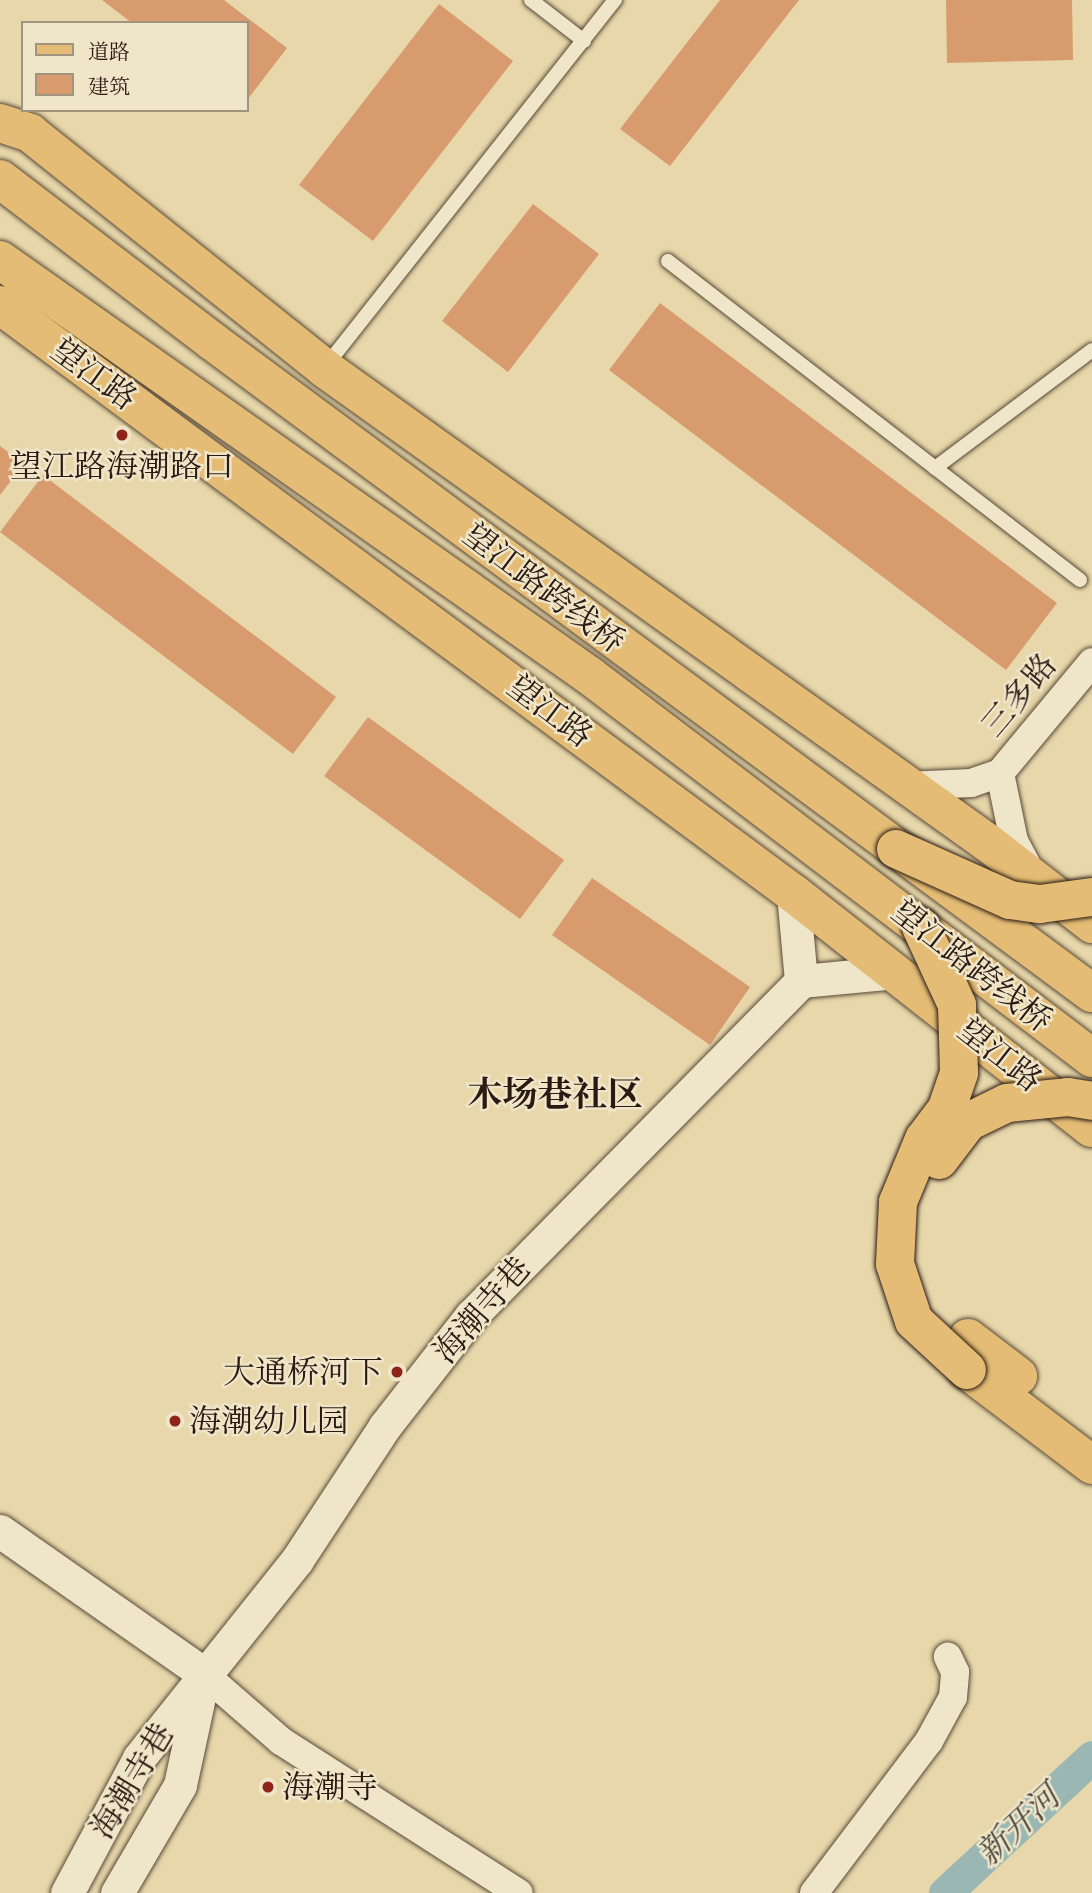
<!DOCTYPE html>
<html>
<head>
<meta charset="utf-8">
<style>
	body { margin:0 }
	#map { position:relative; width:1092px; height:1893px; overflow:hidden; background:#e7d7aa; font-family:"EB Garamond","Noto Serif SC",serif }
	div>[style] { position:absolute }
	[style*='--x'] { left:calc(var(--x)*1px); top:calc(var(--y)*1px); width:calc(var(--w)*1px); rotate:calc(var(--a)*1deg) }
	.canal>* { height:33px; margin:-16.5px; padding:0 16.5px; transform-origin:16.5px; border-radius:16.5px; background:#9ab7b3 }
	.building>* { inset:0; background:#d89b6e }
	.roads { filter:drop-shadow(0 0 2px #594938) drop-shadow(0 0 2px #594938) }
	.service>* { height:14px; margin:-7px; padding:0 7px; transform-origin:7px; border-radius:7px; background:#efe5c8 }
	.minor>* { height:28px; margin:-14px; padding:0 14px; transform-origin:14px; border-radius:14px; background:#efe5c8 }
	.tertiary>* { height:33px; margin:-16.5px; padding:0 16.5px; transform-origin:16.5px; border-radius:16.5px; background:#efe5c8 }
	.primary>* { height:38px; margin:-19px; padding:0 19px; transform-origin:19px; border-radius:19px; background:#e4bc75 }
	.trunk>* { height:38px; margin:-19px; padding:0 19px; transform-origin:19px; border-radius:19px; background:#e4bc75 }
	.bridges { filter:drop-shadow(0 0 2px #2a1a12) drop-shadow(0 0 2px #2a1a12) }
	.trunk-bridge>* { height:38px; margin:-19px; padding:0 19px; transform-origin:19px; border-radius:19px; background:#e4bc75 }
	.dots>* { width:19px; height:19px; translate:-50% -50%; box-sizing:border-box; border:4px solid #efe5c8; border-radius:50% }
	span { translate:-50% -50%; white-space:nowrap; text-align:center; line-height:1.15; -webkit-text-stroke:5px #efe5c8; paint-order:stroke }
	.street-label { font-size:32px; color:#2a1a12 }
	.poi-label { font-size:32px; color:#2a1a12 }
	.right { translate:-100% -50%; text-align:right }
	.left { translate:0 -50%; text-align:left }
	.water-label { font-size:33px; color:#4c4942; font-style:italic }
	.quarter-label { font-size:35px; color:#2a1a12; font-weight:700 }
	.legend { position:absolute; left:21px; top:21px; width:228px; height:91px; box-sizing:border-box; background:#efe5c8; border:2px solid #a0947f; margin:0; padding:9px 12px; list-style:none; font-size:21px; color:#2a1a12 }
	.legend li { display:flex; align-items:center; gap:14px; height:35px }
	.legend b { width:35px; border:2px solid #a0947f }
</style>
</head>
<body>
<div id="map">
	<div class="canal">
		<i style="--x:945;--y:1893;--w:200;--a:-42.8"></i>
	</div>
	<div class="building">
		<i style="clip-path:polygon(102px 0,224px 0,287px 48px,247px 100px,247px 23px,132px 23px)"></i>
		<i style="clip-path:polygon(720px 0,799px 0,670px 166px,620px 129px)"></i>
		<i style="clip-path:polygon(946px 0,1072px 0,1073px 60px,947px 63px)"></i>
		<i style="clip-path:polygon(439px 4px,513px 61px,373px 241px,299px 185px)"></i>
		<i style="clip-path:polygon(533px 204px,599px 254px,508px 372px,442px 321px)"></i>
		<i style="clip-path:polygon(660px 303px,1057px 603px,1006px 670px,609px 370px)"></i>
		<i style="clip-path:polygon(0 446px,24px 464px,0 495px)"></i>
		<i style="clip-path:polygon(43px 475px,336px 697px,293px 754px,0 532px)"></i>
		<i style="clip-path:polygon(368px 717px,564px 860px,520px 919px,324px 776px)"></i>
		<i style="clip-path:polygon(592px 878px,750px 987px,710px 1045px,552px 935px)"></i>
	</div>
	<div class="roads">
		<div class="service">
			<i style="--x:531;--y:0;--w:67;--a:37.7"></i>
			<i style="--x:668;--y:261;--w:521;--a:37.75"></i>
			<i style="--x:325;--y:367;--w:468;--a:-51.7"></i>
			<i style="--x:935;--y:468;--w:196;--a:-36.9"></i>
		</div>
		<div class="minor">
			<i style="--x:1000;--y:773;--w:69;--a:78.4"></i>
			<i style="--x:1014;--y:841;--w:36;--a:62"></i>
			<i style="--x:907;--y:786;--w:64;--a:-2.7"></i>
			<i style="--x:971;--y:783;--w:31;--a:-19"></i>
			<i style="--x:1000;--y:773;--w:144;--a:-50.3"></i>
			<i style="--x:204;--y:1674;--w:102;--a:41"></i>
			<i style="--x:281;--y:1741;--w:282;--a:32.6"></i>
			<i style="--x:814;--y:1893;--w:191;--a:-52.9"></i>
			<i style="--x:929;--y:1741;--w:50;--a:-61.4"></i>
			<i style="--x:953;--y:1697;--w:25;--a:-85"></i>
			<i style="--x:955;--y:1672;--w:17;--a:-115"></i>
		</div>
		<div class="tertiary">
			<i style="--x:793;--y:893;--w:88;--a:84.8"></i>
			<i style="--x:0;--y:1531;--w:249;--a:35"></i>
			<i style="--x:67;--y:1893;--w:153;--a:-61.9"></i>
			<i style="--x:139;--y:1758;--w:253;--a:-51.4"></i>
			<i style="--x:297;--y:1560;--w:160;--a:-56.7"></i>
			<i style="--x:385;--y:1426;--w:140;--a:-52"></i>
			<i style="--x:471;--y:1316;--w:470;--a:-45.4"></i>
			<i style="--x:801;--y:981;--w:95;--a:-5.4"></i>
			<i style="--x:117;--y:1893;--w:125;--a:-59.7"></i>
			<i style="--x:180;--y:1785;--w:104;--a:-77.8"></i>
		</div>
		<div class="primary">
			<i style="--x:0;--y:123;--w:32;--a:18"></i>
			<i style="--x:30;--y:133;--w:376;--a:38.6"></i>
			<i style="--x:324;--y:368;--w:816;--a:35.58"></i>
			<i style="--x:988;--y:843;--w:132;--a:37.9"></i>
			<i style="--x:0;--y:305;--w:987;--a:36.56"></i>
			<i style="--x:793;--y:893;--w:380;--a:38.2"></i>
		</div>
		<div class="trunk">
			<i style="--x:0;--y:179;--w:267;--a:37.4"></i>
			<i style="--x:212;--y:341;--w:1095;--a:36.54"></i>
			<i style="--x:0;--y:260;--w:722;--a:35.19"></i>
			<i style="--x:590;--y:676;--w:631;--a:37.27"></i>
			<i style="--x:968;--y:1338;--w:63;--a:37.2"></i>
			<i style="--x:967;--y:1370;--w:157;--a:37.2"></i>
		</div>
	</div>
	<div class="bridges">
		<div class="trunk-bridge">
			<i style="--x:896;--y:849;--w:125;--a:24.1"></i>
			<i style="--x:1010;--y:900;--w:30;--a:8"></i>
			<i style="--x:1040;--y:904;--w:52;--a:-7.7"></i>
			<i style="--x:921;--y:927;--w:86;--a:65.2"></i>
			<i style="--x:957;--y:1005;--w:68;--a:88.3"></i>
			<i style="--x:959;--y:1073;--w:39;--a:109"></i>
			<i style="--x:946;--y:1110;--w:36;--a:127"></i>
			<i style="--x:924;--y:1139;--w:68;--a:112.4"></i>
			<i style="--x:898;--y:1202;--w:62;--a:92.8"></i>
			<i style="--x:895;--y:1264;--w:60;--a:71.6"></i>
			<i style="--x:914;--y:1321;--w:72;--a:42.8"></i>
			<i style="--x:939;--y:1160;--w:48;--a:-52.7"></i>
			<i style="--x:968;--y:1122;--w:43;--a:-26"></i>
			<i style="--x:1007;--y:1103;--w:61;--a:-5.6"></i>
			<i style="--x:1068;--y:1097;--w:24;--a:9"></i>
		</div>
	</div>
	<div class="dots">
		<i style="left:122px;top:435px;background:#8f2418"></i>
		<i style="left:397px;top:1372px;background:#8f2418"></i>
		<i style="left:175px;top:1421px;background:#8f2418"></i>
		<i style="left:268px;top:1787px;background:#8f2418"></i>
	</div>
	<div class="street-label">
		<span style="left:94px;top:374px;rotate:36deg">望江路</span>
		<span style="left:544px;top:588px;rotate:37deg">望江路跨线桥</span>
		<span style="left:1019px;top:695px;rotate:-50deg">三多路</span>
		<span style="left:550px;top:711px;rotate:37deg">望江路</span>
		<span style="left:972px;top:966px;rotate:38deg">望江路跨线桥</span>
		<span style="left:1000px;top:1055px;rotate:38deg">望江路</span>
		<span style="left:482px;top:1310px;rotate:-49deg">海潮寺巷</span>
		<span style="left:132px;top:1781px;rotate:-59deg">海潮寺巷</span>
	</div>
	<div class="poi-label">
		<span style="left:122px;top:466px">望江路海潮路口</span>
		<span class="right" style="left:383px;top:1372px">大通桥河下</span>
		<span class="left" style="left:189px;top:1421px">海潮幼儿园</span>
		<span class="left" style="left:282px;top:1787px">海潮寺</span>
	</div>
	<div class="water-label">
		<span style="left:1018px;top:1825px;rotate:-43deg">新开河</span>
	</div>
	<div class="quarter-label">
		<span style="left:555px;top:1094px">木场巷社区</span>
	</div>
	<ul class="legend">
	<li><b style="height:9px;background:#e4bc75"></b>道路</li>
	<li><b style="height:19px;background:#d89b6e"></b>建筑</li>
	</ul>
</div>
</body>
</html>
